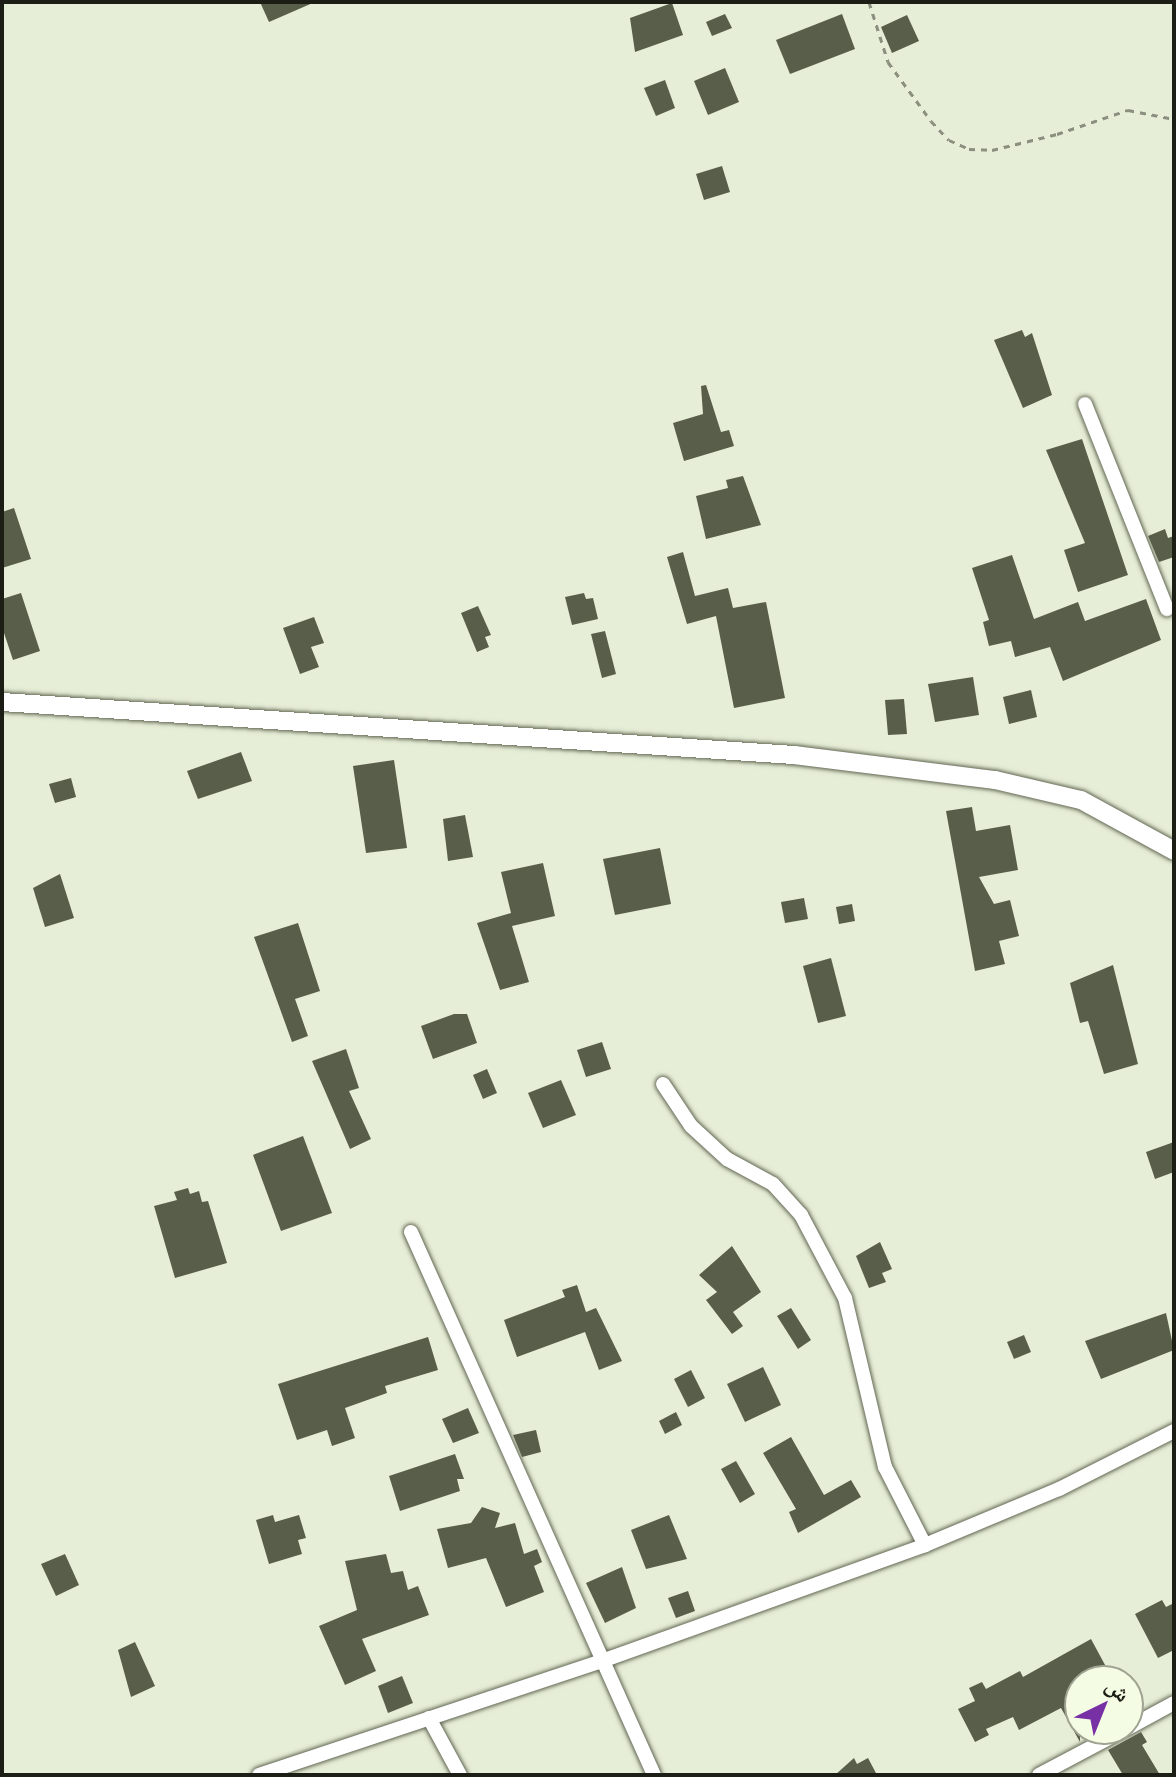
<!DOCTYPE html>
<html>
<head>
<meta charset="utf-8">
<style>
	body { margin:0 }
	#map { position:relative; width:1176px; height:1777px; overflow:hidden; background:#e7eed7; font-family:"Noto Sans","Noto Naskh Arabic",sans-serif }
	div>[style] { position:absolute }
	[style*='--x'] { left:calc(var(--x)*1px); top:calc(var(--y)*1px); width:calc(var(--w)*1px); rotate:calc(var(--a)*1deg) }
	.building>* { inset:0; background:#585e4a }
	.path>* { height:3px; margin-top:-1.5px; transform-origin:0; background:repeating-linear-gradient(90deg,#8b8f7f 0 6px,transparent 0 12px) }
	.roads { filter:drop-shadow(0 0 2px #616753) drop-shadow(0 0 2px #616753) }
	.minor>* { height:14px; margin:-7px; padding:0 7px; transform-origin:7px; border-radius:7px; background:#fff }
	.tertiary>* { height:18px; margin:-9px; padding:0 9px; transform-origin:9px; border-radius:9px; background:#fff }
	span { translate:-50% -50%; white-space:nowrap; text-align:center; line-height:1.15; -webkit-text-stroke:8px #f4fce4; paint-order:stroke }
	.frame { position:absolute; inset:0; border:4px solid #1c1e16; pointer-events:none }
	.north { position:absolute; left:1064px; top:1665px; width:80px; height:80px; box-sizing:border-box; background:#f4fce4; border:2px solid #9ea392; border-radius:50%; rotate:43deg; font-size:22px; font-weight:700; line-height:32px; text-align:center; color:#1c1e16 }
	.north::after { content:''; display:block; margin:auto; width:28px; height:36px; background:#7731a5; clip-path:polygon(50% 0,100% 100%,50% 72%,0 100%) }
</style>
</head>
<body>
<div id="map">
	<div class="building">
		<i style="clip-path:polygon(260px 2px,315px 2px,269px 22px)"></i>
		<i style="clip-path:polygon(672px 3px,683px 35px,635px 52px,630px 18px)"></i>
		<i style="clip-path:polygon(725px 14px,732px 28px,712px 36px,706px 22px)"></i>
		<i style="clip-path:polygon(842px 14px,855px 49px,790px 74px,776px 40px)"></i>
		<i style="clip-path:polygon(907px 15px,919px 41px,892px 53px,881px 27px)"></i>
		<i style="clip-path:polygon(725px 68px,739px 102px,708px 115px,694px 81px)"></i>
		<i style="clip-path:polygon(665px 80px,675px 108px,656px 116px,644px 88px)"></i>
		<i style="clip-path:polygon(722px 166px,730px 192px,704px 200px,696px 174px)"></i>
		<i style="clip-path:polygon(1022px 330px,1025px 337px,1032px 333px,1052px 395px,1023px 408px,994px 340px)"></i>
		<i style="clip-path:polygon(706px 385px,721px 432px,729px 430px,734px 446px,684px 461px,673px 423px,703px 414px,701px 386px)"></i>
		<i style="clip-path:polygon(1082px 439px,1128px 575px,1078px 592px,1064px 550px,1085px 543px,1046px 450px)"></i>
		<i style="clip-path:polygon(743px 476px,761px 525px,706px 539px,696px 496px,728px 488px,726px 480px)"></i>
		<i style="clip-path:polygon(14px 508px,31px 559px,2px 568px,2px 512px)"></i>
		<i style="clip-path:polygon(1165px 529px,1168px 538px,1174px 536px,1174px 557px,1159px 562px,1148px 536px)"></i>
		<i style="clip-path:polygon(683px 552px,695px 596px,728px 588px,733px 608px,766px 602px,785px 698px,734px 708px,716px 616px,687px 624px,667px 557px)"></i>
		<i style="clip-path:polygon(1012px 555px,1034px 619px,1078px 602px,1085px 621px,1146px 599px,1161px 640px,1063px 681px,1050px 647px,1015px 657px,1011px 641px,989px 646px,983px 622px,989px 620px,972px 568px)"></i>
		<i style="clip-path:polygon(21px 593px,40px 651px,13px 660px,2px 627px,2px 599px)"></i>
		<i style="clip-path:polygon(584px 593px,586px 599px,593px 598px,598px 619px,572px 625px,565px 597px)"></i>
		<i style="clip-path:polygon(478px 606px,491px 635px,485px 637px,489px 647px,477px 652px,461px 613px)"></i>
		<i style="clip-path:polygon(314px 617px,324px 643px,311px 647px,319px 667px,300px 674px,283px 628px)"></i>
		<i style="clip-path:polygon(605px 631px,616px 674px,602px 678px,591px 634px)"></i>
		<i style="clip-path:polygon(973px 677px,979px 715px,935px 722px,928px 684px)"></i>
		<i style="clip-path:polygon(1031px 690px,1037px 717px,1009px 724px,1003px 697px)"></i>
		<i style="clip-path:polygon(904px 699px,907px 734px,888px 735px,885px 700px)"></i>
		<i style="clip-path:polygon(241px 752px,252px 781px,198px 799px,187px 771px)"></i>
		<i style="clip-path:polygon(394px 760px,407px 848px,366px 853px,353px 766px)"></i>
		<i style="clip-path:polygon(71px 778px,76px 797px,55px 803px,49px 784px)"></i>
		<i style="clip-path:polygon(972px 807px,976px 831px,1010px 825px,1018px 870px,979px 877px,994px 904px,1010px 900px,1019px 936px,999px 941px,1005px 964px,975px 971px,946px 811px)"></i>
		<i style="clip-path:polygon(465px 815px,473px 857px,448px 861px,443px 819px)"></i>
		<i style="clip-path:polygon(660px 848px,671px 904px,615px 915px,603px 859px)"></i>
		<i style="clip-path:polygon(543px 863px,555px 916px,512px 926px,529px 982px,500px 990px,477px 923px,511px 913px,501px 872px)"></i>
		<i style="clip-path:polygon(60px 874px,74px 918px,45px 927px,33px 888px)"></i>
		<i style="clip-path:polygon(804px 898px,808px 919px,785px 923px,781px 902px)"></i>
		<i style="clip-path:polygon(852px 904px,855px 921px,839px 924px,836px 907px)"></i>
		<i style="clip-path:polygon(298px 923px,320px 991px,295px 999px,308px 1036px,292px 1042px,254px 937px)"></i>
		<i style="clip-path:polygon(831px 958px,846px 1016px,818px 1023px,803px 966px)"></i>
		<i style="clip-path:polygon(1113px 965px,1138px 1064px,1104px 1074px,1088px 1021px,1080px 1023px,1070px 983px)"></i>
		<i style="clip-path:polygon(454px 1014px,467px 1014px,477px 1043px,433px 1059px,421px 1026px)"></i>
		<i style="clip-path:polygon(602px 1042px,611px 1069px,586px 1077px,577px 1050px)"></i>
		<i style="clip-path:polygon(346px 1049px,359px 1088px,349px 1091px,371px 1139px,350px 1149px,312px 1061px)"></i>
		<i style="clip-path:polygon(487px 1069px,497px 1093px,483px 1099px,473px 1075px)"></i>
		<i style="clip-path:polygon(561px 1080px,576px 1115px,543px 1128px,528px 1093px)"></i>
		<i style="clip-path:polygon(303px 1136px,332px 1213px,281px 1231px,253px 1155px)"></i>
		<i style="clip-path:polygon(1174px 1142px,1174px 1172px,1155px 1179px,1146px 1152px)"></i>
		<i style="clip-path:polygon(188px 1188px,190px 1194px,199px 1191px,202px 1202px,208px 1201px,227px 1263px,175px 1278px,154px 1206px,177px 1200px,174px 1192px)"></i>
		<i style="clip-path:polygon(880px 1242px,892px 1269px,882px 1273px,886px 1282px,869px 1288px,856px 1256px)"></i>
		<i style="clip-path:polygon(732px 1246px,761px 1292px,733px 1312px,743px 1326px,732px 1334px,706px 1300px,717px 1292px,699px 1275px)"></i>
		<i style="clip-path:polygon(577px 1285px,586px 1312px,596px 1308px,622px 1361px,599px 1370px,585px 1332px,517px 1357px,504px 1320px,565px 1297px,562px 1290px)"></i>
		<i style="clip-path:polygon(791px 1308px,811px 1340px,798px 1349px,777px 1316px)"></i>
		<i style="clip-path:polygon(1166px 1313px,1174px 1350px,1101px 1379px,1085px 1341px)"></i>
		<i style="clip-path:polygon(1024px 1335px,1031px 1352px,1014px 1359px,1007px 1342px)"></i>
		<i style="clip-path:polygon(428px 1337px,438px 1370px,385px 1386px,387px 1393px,345px 1408px,355px 1438px,332px 1446px,327px 1430px,297px 1440px,278px 1384px)"></i>
		<i style="clip-path:polygon(763px 1367px,781px 1405px,745px 1422px,727px 1384px)"></i>
		<i style="clip-path:polygon(691px 1370px,705px 1398px,688px 1407px,674px 1379px)"></i>
		<i style="clip-path:polygon(468px 1408px,479px 1433px,453px 1443px,442px 1419px)"></i>
		<i style="clip-path:polygon(676px 1412px,682px 1425px,665px 1434px,659px 1421px)"></i>
		<i style="clip-path:polygon(536px 1430px,541px 1452px,522px 1457px,513px 1435px)"></i>
		<i style="clip-path:polygon(791px 1437px,824px 1495px,851px 1480px,861px 1497px,798px 1533px,789px 1512px,796px 1509px,763px 1453px)"></i>
		<i style="clip-path:polygon(455px 1454px,464px 1479px,457px 1479px,460px 1491px,400px 1511px,389px 1476px)"></i>
		<i style="clip-path:polygon(736px 1461px,755px 1494px,740px 1503px,721px 1469px)"></i>
		<i style="clip-path:polygon(482px 1507px,500px 1513px,495px 1528px,515px 1523px,524px 1554px,537px 1549px,542px 1562px,534px 1566px,544px 1592px,506px 1607px,486px 1558px,448px 1568px,437px 1529px,471px 1523px)"></i>
		<i style="clip-path:polygon(273px 1515px,275px 1522px,299px 1515px,306px 1538px,298px 1540px,302px 1554px,269px 1564px,256px 1520px)"></i>
		<i style="clip-path:polygon(669px 1515px,687px 1559px,646px 1569px,631px 1530px)"></i>
		<i style="clip-path:polygon(65px 1554px,79px 1585px,56px 1596px,41px 1564px)"></i>
		<i style="clip-path:polygon(386px 1554px,391px 1573px,403px 1571px,408px 1590px,418px 1586px,429px 1615px,362px 1639px,376px 1671px,345px 1685px,319px 1626px,357px 1610px,345px 1561px)"></i>
		<i style="clip-path:polygon(622px 1567px,636px 1608px,605px 1623px,586px 1583px)"></i>
		<i style="clip-path:polygon(688px 1591px,695px 1611px,676px 1618px,668px 1598px)"></i>
		<i style="clip-path:polygon(1162px 1600px,1166px 1607px,1174px 1603px,1174px 1650px,1158px 1658px,1135px 1614px)"></i>
		<i style="clip-path:polygon(1091px 1639px,1111px 1676px,1080px 1681px,1080px 1742px,1061px 1708px,1019px 1730px,1013px 1717px,986px 1729px,989px 1735px,975px 1742px,958px 1709px,975px 1701px,969px 1688px,982px 1682px,986px 1689px,1020px 1671px,1023px 1677px)"></i>
		<i style="clip-path:polygon(135px 1642px,155px 1686px,131px 1697px,118px 1650px)"></i>
		<i style="clip-path:polygon(402px 1676px,413px 1703px,388px 1713px,378px 1686px)"></i>
		<i style="clip-path:polygon(1141px 1732px,1147px 1742px,1142px 1745px,1160px 1775px,1123px 1775px,1108px 1750px)"></i>
		<i style="clip-path:polygon(854px 1758px,857px 1764px,868px 1758px,877px 1775px,835px 1775px)"></i>
	</div>
	<div class="path">
		<i style="--x:869;--y:2;--w:63;--a:72.4"></i>
		<i style="--x:888;--y:62;--w:73;--a:53.9"></i>
		<i style="--x:931;--y:121;--w:26;--a:47"></i>
		<i style="--x:949;--y:140;--w:22;--a:24"></i>
		<i style="--x:969;--y:149;--w:23;--a:2"></i>
		<i style="--x:992;--y:150;--w:67;--a:-13.8"></i>
		<i style="--x:1057;--y:134;--w:75;--a:-18.7"></i>
		<i style="--x:1128;--y:110;--w:47;--a:11.1"></i>
	</div>
	<div class="roads">
		<div class="minor">
			<i style="--x:1085;--y:404;--w:221;--a:68.2"></i>
			<i style="--x:663;--y:1084;--w:50;--a:56.3"></i>
			<i style="--x:691;--y:1126;--w:49;--a:42.5"></i>
			<i style="--x:727;--y:1159;--w:52;--a:28.5"></i>
			<i style="--x:773;--y:1184;--w:42;--a:47.9"></i>
			<i style="--x:801;--y:1215;--w:94;--a:62.1"></i>
			<i style="--x:845;--y:1298;--w:174;--a:76.7"></i>
			<i style="--x:885;--y:1467;--w:88;--a:62.9"></i>
			<i style="--x:411;--y:1232;--w:595;--a:65.89"></i>
			<i style="--x:429;--y:1718;--w:65;--a:61.5"></i>
			<i style="--x:1128;--y:1728;--w:52;--a:-28.5"></i>
			<i style="--x:259;--y:1775;--w:358;--a:-18.4"></i>
			<i style="--x:599;--y:1662;--w:346;--a:-19.7"></i>
			<i style="--x:925;--y:1545;--w:145;--a:-22.7"></i>
			<i style="--x:1059;--y:1489;--w:129;--a:-26.8"></i>
			<i style="--x:1039;--y:1775;--w:98;--a:-27.9"></i>
		</div>
		<div class="tertiary">
			<i style="--x:2;--y:702;--w:794;--a:3.83"></i>
			<i style="--x:794;--y:755;--w:203;--a:7.1"></i>
			<i style="--x:995;--y:780;--w:88;--a:13.1"></i>
			<i style="--x:1081;--y:800;--w:106;--a:28.7"></i>
		</div>
	</div>
	<div class="frame"></div>
	<div class="north">ش</div>
</div>
</body>
</html>
